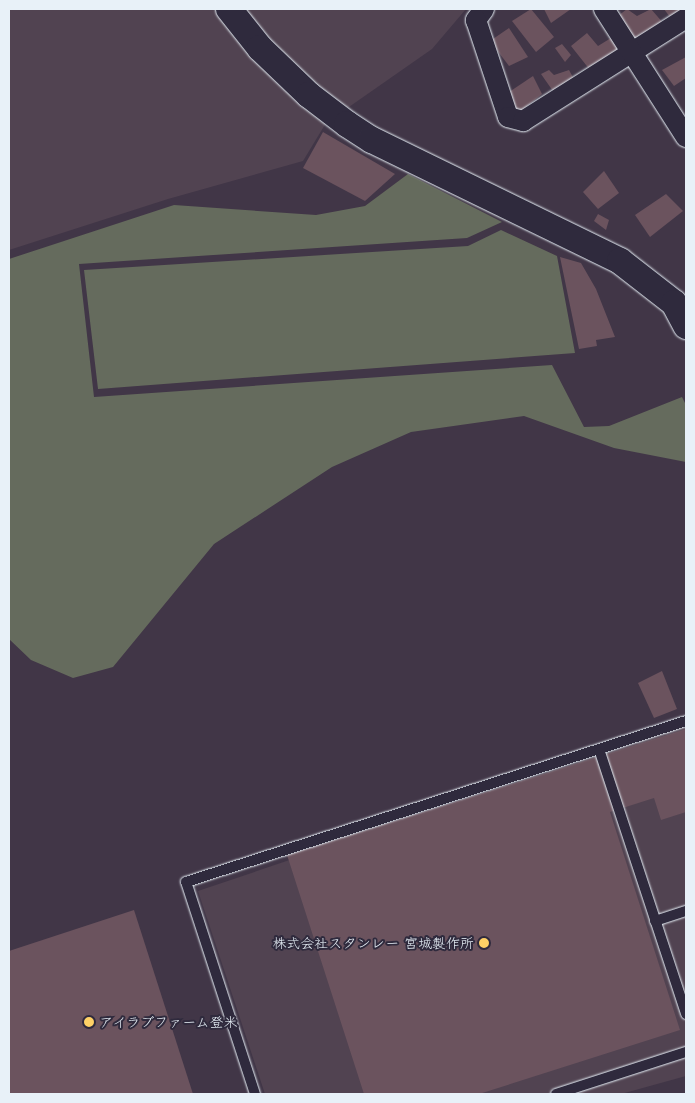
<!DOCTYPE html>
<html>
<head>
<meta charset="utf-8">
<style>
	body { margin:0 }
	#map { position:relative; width:695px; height:1103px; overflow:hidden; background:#413647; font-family:"Shantell Sans","Klee One",sans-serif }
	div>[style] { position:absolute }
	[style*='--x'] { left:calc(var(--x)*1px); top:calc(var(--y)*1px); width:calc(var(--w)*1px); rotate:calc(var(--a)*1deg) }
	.built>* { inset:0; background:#514351 }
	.green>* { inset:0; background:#656b5d }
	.building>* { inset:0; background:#6b535e }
	.roads { filter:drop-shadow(0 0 1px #e8f1f8) drop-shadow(0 0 1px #e8f1f8) }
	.service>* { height:10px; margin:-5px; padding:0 5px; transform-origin:5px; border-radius:5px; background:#2f2a3d }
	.minor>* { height:20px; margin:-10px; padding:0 10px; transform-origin:10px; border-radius:10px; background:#2f2a3d }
	.tertiary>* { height:26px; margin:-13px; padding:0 13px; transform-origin:13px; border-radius:13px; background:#2f2a3d }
	.dots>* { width:14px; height:14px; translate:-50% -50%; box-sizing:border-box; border:2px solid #2f2a3d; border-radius:50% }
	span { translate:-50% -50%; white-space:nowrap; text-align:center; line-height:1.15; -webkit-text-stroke:4px #2f2a3d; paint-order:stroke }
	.poi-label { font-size:14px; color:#e8f1f8 }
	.right { translate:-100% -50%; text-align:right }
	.left { translate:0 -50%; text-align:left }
	.frame { position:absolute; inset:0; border:10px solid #e8f1f8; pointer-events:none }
</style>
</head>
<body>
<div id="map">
	<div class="built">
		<i style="clip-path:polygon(9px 9px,466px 9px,432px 49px,326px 123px,303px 161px,168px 199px,9px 250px)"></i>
		<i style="clip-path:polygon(686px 726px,686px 1076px,621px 1094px,265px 1094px,198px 891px)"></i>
	</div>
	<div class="green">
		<i style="clip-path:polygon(408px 174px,502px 222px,467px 238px,79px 264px,94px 397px,552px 365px,584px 427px,609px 426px,682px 397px,686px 405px,686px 462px,614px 448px,524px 416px,411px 432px,332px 467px,214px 544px,113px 667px,73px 678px,31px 660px,9px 639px,9px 259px,174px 205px,316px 215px,365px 206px)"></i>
		<i style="clip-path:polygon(501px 230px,557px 256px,575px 353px,98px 389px,84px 270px,468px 246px)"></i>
	</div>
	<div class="building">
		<i style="clip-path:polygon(531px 9px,554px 37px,536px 52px,512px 21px)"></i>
		<i style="clip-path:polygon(544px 9px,571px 9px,551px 23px)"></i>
		<i style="clip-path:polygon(627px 9px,637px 16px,651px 9px,664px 24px,635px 41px,618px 16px)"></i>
		<i style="clip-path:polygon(664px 9px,686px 9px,672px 20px)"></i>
		<i style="clip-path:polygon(509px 28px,528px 57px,509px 66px,490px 41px)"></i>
		<i style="clip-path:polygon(587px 33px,598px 46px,611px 38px,619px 50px,590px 70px,571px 46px)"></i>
		<i style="clip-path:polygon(562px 44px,571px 55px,565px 62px,555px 48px)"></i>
		<i style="clip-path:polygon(686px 57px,686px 78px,674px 86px,662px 70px)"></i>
		<i style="clip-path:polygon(549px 70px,554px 75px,569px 70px,575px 81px,555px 94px,541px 74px)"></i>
		<i style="clip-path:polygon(533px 76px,542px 94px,518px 113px,506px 94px)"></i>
		<i style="clip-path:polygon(323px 132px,395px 174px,365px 201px,303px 168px)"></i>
		<i style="clip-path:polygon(604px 171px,619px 193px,598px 209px,583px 192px)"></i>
		<i style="clip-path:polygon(666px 194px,683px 211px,650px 237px,635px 215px)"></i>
		<i style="clip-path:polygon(598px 214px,609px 220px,606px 230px,594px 221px)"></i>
		<i style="clip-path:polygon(560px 257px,581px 263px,596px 289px,615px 337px,596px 340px,597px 346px,579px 349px)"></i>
		<i style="clip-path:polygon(662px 671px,677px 709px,654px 718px,638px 683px)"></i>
		<i style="clip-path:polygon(686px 729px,686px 812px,661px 820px,654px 798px,610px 812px,680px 1030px,479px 1094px,364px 1094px,287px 855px)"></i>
		<i style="clip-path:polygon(134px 910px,193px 1094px,9px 1094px,9px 951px)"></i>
	</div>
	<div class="roads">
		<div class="service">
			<i style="--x:599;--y:749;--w:279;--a:71.8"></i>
			<i style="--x:655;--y:921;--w:33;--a:-18"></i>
			<i style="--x:255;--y:1094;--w:223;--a:-108"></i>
			<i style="--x:186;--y:882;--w:525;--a:-17.85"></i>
			<i style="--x:556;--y:1094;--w:137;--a:-17.9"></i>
		</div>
		<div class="minor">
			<i style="--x:484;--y:9;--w:14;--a:126"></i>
			<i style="--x:476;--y:20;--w:102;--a:71.7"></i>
			<i style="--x:508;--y:117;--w:16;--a:15"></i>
			<i style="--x:523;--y:121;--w:193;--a:-32.3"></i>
			<i style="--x:604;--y:9;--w:152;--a:57.4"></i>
		</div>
		<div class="tertiary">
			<i style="--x:229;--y:9;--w:50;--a:51.5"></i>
			<i style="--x:260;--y:48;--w:68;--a:43.8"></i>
			<i style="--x:309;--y:95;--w:48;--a:37.3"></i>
			<i style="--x:347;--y:124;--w:30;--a:33"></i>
			<i style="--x:372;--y:140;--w:276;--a:26"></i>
			<i style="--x:620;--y:261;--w:68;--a:37.9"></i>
			<i style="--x:674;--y:303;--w:26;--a:62"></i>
		</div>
	</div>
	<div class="dots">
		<i style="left:484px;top:943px;background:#ffd166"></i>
		<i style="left:89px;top:1022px;background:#ffd166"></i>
	</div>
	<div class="poi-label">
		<span class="right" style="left:474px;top:943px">株式会社スタンレー 宮城製作所</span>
		<span class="left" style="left:99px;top:1022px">アイラブファーム登米</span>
	</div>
	<div class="frame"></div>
</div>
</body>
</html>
